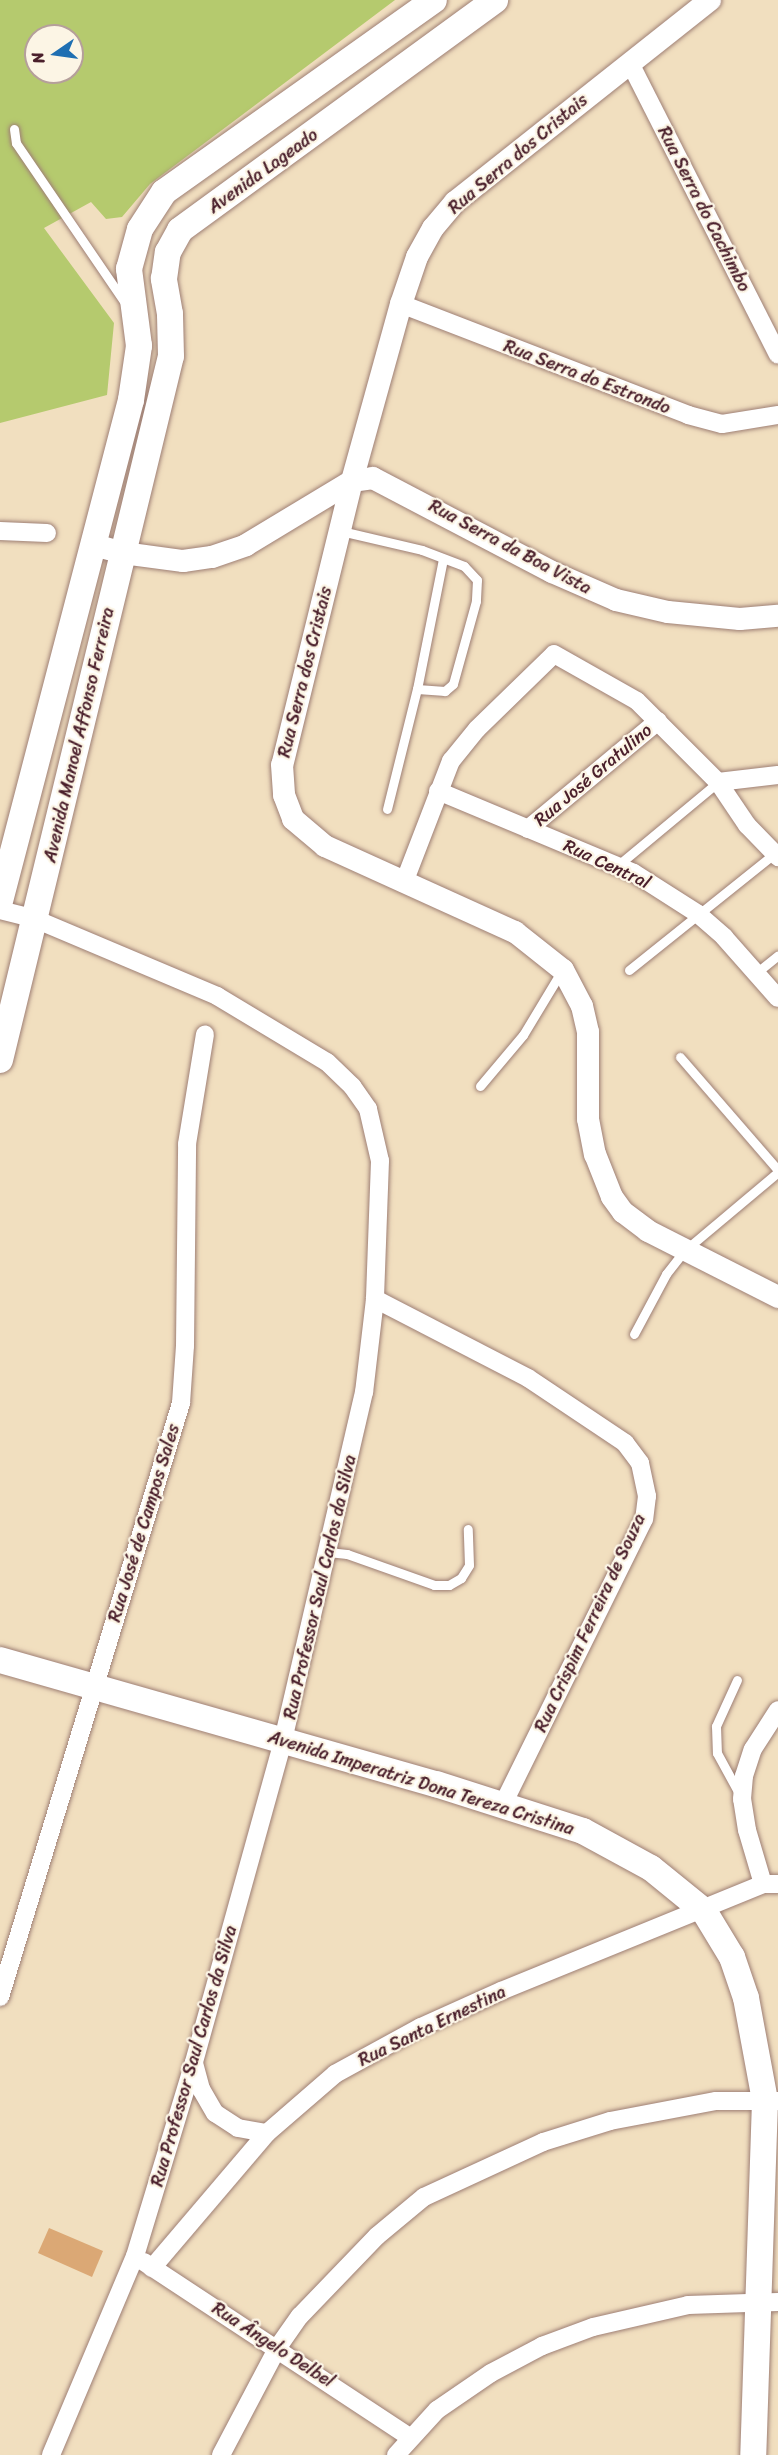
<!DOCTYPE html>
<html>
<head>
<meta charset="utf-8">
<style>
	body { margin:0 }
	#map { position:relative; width:778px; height:2455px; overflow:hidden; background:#f1dfbf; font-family:Sriracha,sans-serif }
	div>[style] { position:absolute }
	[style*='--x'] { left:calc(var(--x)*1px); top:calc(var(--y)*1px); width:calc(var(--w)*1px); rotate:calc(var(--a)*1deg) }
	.green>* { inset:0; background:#b5ca6e }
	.building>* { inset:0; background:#dba875 }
	.roads { filter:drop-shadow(0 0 2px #9e7f75) drop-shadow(0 0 2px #9e7f75) }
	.service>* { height:9px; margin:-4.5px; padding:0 4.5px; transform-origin:4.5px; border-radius:4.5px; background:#fff }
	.minor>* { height:18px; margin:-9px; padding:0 9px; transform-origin:9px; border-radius:9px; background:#fff }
	.tertiary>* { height:22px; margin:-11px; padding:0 11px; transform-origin:11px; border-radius:11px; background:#fff }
	.secondary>* { height:26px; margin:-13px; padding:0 13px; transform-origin:13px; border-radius:13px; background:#fff }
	span { translate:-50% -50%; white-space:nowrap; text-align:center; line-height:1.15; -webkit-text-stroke:4.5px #fcf5e5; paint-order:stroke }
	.street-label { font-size:18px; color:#4a1f2b }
	.north { position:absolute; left:24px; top:24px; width:60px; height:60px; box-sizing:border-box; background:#fcf5e5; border:2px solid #b59f9b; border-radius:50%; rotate:257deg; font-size:16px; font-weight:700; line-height:24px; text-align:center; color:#4a1f2b }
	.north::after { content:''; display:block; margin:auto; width:21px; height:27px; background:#1f6fb2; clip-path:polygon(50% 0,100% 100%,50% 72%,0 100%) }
</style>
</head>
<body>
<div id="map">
	<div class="green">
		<i style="clip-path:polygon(evenodd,0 0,395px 0,150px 184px,122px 217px,106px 219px,91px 202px,44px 228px,114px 323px,107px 395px,0 423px,0 0,36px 36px,72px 36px,72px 72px,36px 72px,36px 36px)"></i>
	</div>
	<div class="building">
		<i style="clip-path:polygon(49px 2228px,103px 2251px,92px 2277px,38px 2253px)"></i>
	</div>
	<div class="roads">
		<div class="service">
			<i style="--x:14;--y:129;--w:14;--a:82"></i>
			<i style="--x:16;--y:143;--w:194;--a:55.7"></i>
			<i style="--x:341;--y:531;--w:83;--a:13.2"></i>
			<i style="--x:422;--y:550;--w:45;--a:20.9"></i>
			<i style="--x:464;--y:566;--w:19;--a:47"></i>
			<i style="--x:477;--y:580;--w:21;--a:93"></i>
			<i style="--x:476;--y:601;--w:86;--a:105.5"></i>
			<i style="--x:453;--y:684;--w:11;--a:139"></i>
			<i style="--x:445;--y:691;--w:28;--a:-176"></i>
			<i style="--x:387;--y:809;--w:124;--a:-76"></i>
			<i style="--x:417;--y:689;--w:133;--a:-78.7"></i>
			<i style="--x:617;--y:866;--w:131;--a:-39.7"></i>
			<i style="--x:629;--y:970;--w:186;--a:-38.7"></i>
			<i style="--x:756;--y:973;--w:28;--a:-39"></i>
			<i style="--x:680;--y:1057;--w:150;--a:49.1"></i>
			<i style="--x:480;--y:1086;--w:67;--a:-49.9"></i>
			<i style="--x:523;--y:1035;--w:74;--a:-58.9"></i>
			<i style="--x:634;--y:1334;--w:68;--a:-61.9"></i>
			<i style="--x:666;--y:1274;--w:29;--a:-52"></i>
			<i style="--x:684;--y:1251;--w:123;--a:-40"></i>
			<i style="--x:328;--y:1552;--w:19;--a:6"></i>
			<i style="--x:347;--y:1554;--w:92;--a:19.6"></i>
			<i style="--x:434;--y:1585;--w:15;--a:0"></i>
			<i style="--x:449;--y:1585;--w:14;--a:-30"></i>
			<i style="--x:461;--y:1578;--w:15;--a:-58"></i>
			<i style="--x:469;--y:1565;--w:36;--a:-92"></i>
			<i style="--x:737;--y:1680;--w:51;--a:114.5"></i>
			<i style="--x:716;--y:1726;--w:27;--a:88"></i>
			<i style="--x:717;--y:1753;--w:50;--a:61.4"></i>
		</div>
		<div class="minor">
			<i style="--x:630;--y:63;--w:327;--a:63.1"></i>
			<i style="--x:401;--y:304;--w:308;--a:21.1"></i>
			<i style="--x:688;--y:415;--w:35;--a:15"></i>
			<i style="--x:722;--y:424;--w:57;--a:-9.1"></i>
			<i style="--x:0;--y:531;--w:47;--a:2.4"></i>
			<i style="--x:718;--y:782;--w:60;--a:-6.7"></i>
			<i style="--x:438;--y:791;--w:212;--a:22.7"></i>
			<i style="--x:634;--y:873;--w:76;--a:32.6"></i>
			<i style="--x:698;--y:914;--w:35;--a:41"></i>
			<i style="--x:724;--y:937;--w:81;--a:48.5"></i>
			<i style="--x:528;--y:829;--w:169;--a:-39.7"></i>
			<i style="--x:405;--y:880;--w:128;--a:-68.9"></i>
			<i style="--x:451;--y:761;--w:41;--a:-50.9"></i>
			<i style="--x:477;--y:729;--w:107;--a:-44.2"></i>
			<i style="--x:554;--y:654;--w:95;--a:29.5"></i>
			<i style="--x:637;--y:701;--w:115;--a:45"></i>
			<i style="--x:718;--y:782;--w:52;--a:56"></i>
			<i style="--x:747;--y:825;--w:45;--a:45.9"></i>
			<i style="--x:0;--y:910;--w:36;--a:14"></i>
			<i style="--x:35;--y:919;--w:198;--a:22.9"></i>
			<i style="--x:217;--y:996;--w:128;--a:31"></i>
			<i style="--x:327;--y:1062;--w:35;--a:44"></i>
			<i style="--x:352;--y:1086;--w:28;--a:55"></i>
			<i style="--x:368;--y:1109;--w:53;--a:77"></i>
			<i style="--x:380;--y:1161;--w:138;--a:92.1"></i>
			<i style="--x:375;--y:1299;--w:94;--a:96.7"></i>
			<i style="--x:364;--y:1392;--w:358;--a:103.1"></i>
			<i style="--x:283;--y:1741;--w:333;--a:105.5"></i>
			<i style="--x:194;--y:2062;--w:203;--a:106.9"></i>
			<i style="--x:135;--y:2256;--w:216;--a:112.9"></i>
			<i style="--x:375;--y:1299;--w:172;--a:27.3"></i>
			<i style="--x:528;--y:1378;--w:117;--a:33.8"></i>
			<i style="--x:625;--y:1443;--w:25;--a:53"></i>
			<i style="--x:640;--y:1463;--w:34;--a:78"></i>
			<i style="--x:647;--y:1496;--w:23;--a:97"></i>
			<i style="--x:644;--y:1519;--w:318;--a:116.3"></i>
			<i style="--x:763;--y:1884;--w:56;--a:-106.5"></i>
			<i style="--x:747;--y:1830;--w:31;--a:-99"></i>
			<i style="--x:742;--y:1799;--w:23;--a:-85"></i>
			<i style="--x:744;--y:1776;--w:28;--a:-72"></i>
			<i style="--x:753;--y:1749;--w:46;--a:-57.3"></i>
			<i style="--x:0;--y:1997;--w:621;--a:-73.05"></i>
			<i style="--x:181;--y:1403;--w:57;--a:-86"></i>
			<i style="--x:185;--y:1346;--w:202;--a:-89.4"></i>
			<i style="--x:187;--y:1144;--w:111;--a:-80.7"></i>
			<i style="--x:194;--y:2063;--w:27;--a:75"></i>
			<i style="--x:201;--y:2089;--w:28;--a:60"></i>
			<i style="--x:215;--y:2113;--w:27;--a:33"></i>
			<i style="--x:238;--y:2128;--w:29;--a:10"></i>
			<i style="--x:144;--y:2262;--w:318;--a:33.4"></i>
			<i style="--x:152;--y:2268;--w:177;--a:-49.6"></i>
			<i style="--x:267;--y:2133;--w:90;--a:-40.9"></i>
			<i style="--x:335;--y:2074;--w:98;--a:-28.7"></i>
			<i style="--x:421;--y:2027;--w:88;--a:-24.2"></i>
			<i style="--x:501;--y:1991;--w:283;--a:-22.2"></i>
			<i style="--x:763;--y:1884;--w:15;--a:0"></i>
			<i style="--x:221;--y:2455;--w:122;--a:-62.2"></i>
			<i style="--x:278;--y:2347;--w:38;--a:-55"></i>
			<i style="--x:300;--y:2316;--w:111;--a:-46.1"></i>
			<i style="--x:377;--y:2236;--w:61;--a:-39.7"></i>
			<i style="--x:424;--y:2197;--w:131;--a:-24.8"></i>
			<i style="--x:543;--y:2142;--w:70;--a:-17.4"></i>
			<i style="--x:610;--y:2121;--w:108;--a:-10.7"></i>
			<i style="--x:716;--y:2101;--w:62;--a:0"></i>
			<i style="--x:396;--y:2455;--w:61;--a:-47.7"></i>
			<i style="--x:437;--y:2410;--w:65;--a:-34.4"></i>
			<i style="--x:491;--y:2373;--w:58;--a:-27.9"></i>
			<i style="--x:542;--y:2346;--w:54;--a:-20.4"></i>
			<i style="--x:593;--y:2327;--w:98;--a:-13"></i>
			<i style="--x:688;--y:2305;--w:90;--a:-1.9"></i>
		</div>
		<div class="tertiary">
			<i style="--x:710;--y:0;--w:325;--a:141.6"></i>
			<i style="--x:455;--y:202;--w:34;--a:130"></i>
			<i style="--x:433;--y:228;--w:33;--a:119"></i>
			<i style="--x:417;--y:257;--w:50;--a:108.8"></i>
			<i style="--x:401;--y:304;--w:184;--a:105.5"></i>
			<i style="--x:352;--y:481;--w:292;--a:103.8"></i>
			<i style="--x:282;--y:765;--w:30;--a:86"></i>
			<i style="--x:284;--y:795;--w:26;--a:69"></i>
			<i style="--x:293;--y:819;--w:42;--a:40.2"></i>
			<i style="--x:325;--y:846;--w:209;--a:24.4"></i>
			<i style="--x:515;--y:932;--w:61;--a:38.4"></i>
			<i style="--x:563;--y:970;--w:41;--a:62.2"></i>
			<i style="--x:582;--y:1006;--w:27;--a:77"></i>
			<i style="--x:588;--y:1032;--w:87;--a:90"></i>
			<i style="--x:588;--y:1119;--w:36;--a:79"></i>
			<i style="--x:595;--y:1154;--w:46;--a:68.4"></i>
			<i style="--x:612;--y:1197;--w:19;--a:54"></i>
			<i style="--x:623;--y:1212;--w:31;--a:37"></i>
			<i style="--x:648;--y:1231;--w:146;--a:26.9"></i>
			<i style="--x:94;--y:545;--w:30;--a:15"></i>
			<i style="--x:123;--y:553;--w:61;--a:7.6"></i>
			<i style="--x:183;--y:561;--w:29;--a:-8"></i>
			<i style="--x:212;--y:557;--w:36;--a:-19"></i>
			<i style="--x:246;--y:545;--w:124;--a:-31.1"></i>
			<i style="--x:352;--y:481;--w:21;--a:-8"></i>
			<i style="--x:373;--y:478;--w:202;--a:27.7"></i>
			<i style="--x:552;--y:572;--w:70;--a:23.6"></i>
			<i style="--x:616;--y:600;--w:53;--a:13"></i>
			<i style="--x:668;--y:612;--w:72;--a:5.6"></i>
			<i style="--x:740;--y:619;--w:38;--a:-5"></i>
		</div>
		<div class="secondary">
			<i style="--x:0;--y:901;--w:518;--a:-75.35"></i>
			<i style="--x:131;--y:400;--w:55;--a:-81.6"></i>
			<i style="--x:139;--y:346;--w:78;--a:-97.4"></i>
			<i style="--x:129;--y:269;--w:41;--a:-74.6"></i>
			<i style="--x:140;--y:229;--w:44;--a:-57"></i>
			<i style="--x:164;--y:192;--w:331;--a:-35.4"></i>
			<i style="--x:0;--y:1060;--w:724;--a:-76.35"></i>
			<i style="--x:171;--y:356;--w:42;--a:-91.4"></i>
			<i style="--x:170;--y:314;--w:36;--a:-100"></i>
			<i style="--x:164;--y:279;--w:27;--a:-82"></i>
			<i style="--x:168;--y:252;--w:25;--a:-61"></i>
			<i style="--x:180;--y:230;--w:390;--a:-36.1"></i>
			<i style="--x:0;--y:1660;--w:453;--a:15.9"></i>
			<i style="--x:436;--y:1784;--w:154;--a:17.7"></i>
			<i style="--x:583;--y:1831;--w:77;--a:28.6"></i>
			<i style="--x:651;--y:1868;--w:68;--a:39.1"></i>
			<i style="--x:704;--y:1911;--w:54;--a:58.7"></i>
			<i style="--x:732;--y:1957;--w:43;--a:71.1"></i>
			<i style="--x:746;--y:1998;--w:105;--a:79.5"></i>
			<i style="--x:765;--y:2101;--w:354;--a:91.9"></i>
		</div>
	</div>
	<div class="street-label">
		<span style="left:518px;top:154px;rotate:-40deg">Rua Serra dos Cristais</span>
		<span style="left:263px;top:171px;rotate:-36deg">Avenida Lageado</span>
		<span style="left:704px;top:209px;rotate:63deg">Rua Serra do Cachimbo</span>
		<span style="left:587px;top:377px;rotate:21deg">Rua Serra do Estrondo</span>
		<span style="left:510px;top:547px;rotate:28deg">Rua Serra da Boa Vista</span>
		<span style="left:305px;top:672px;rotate:-76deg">Rua Serra dos Cristais</span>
		<span style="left:79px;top:735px;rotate:-77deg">Avenida Manoel Affonso Ferreira</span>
		<span style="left:593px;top:775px;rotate:-40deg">Rua José Gratulino</span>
		<span style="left:607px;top:864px;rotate:25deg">Rua Central</span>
		<span style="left:144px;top:1523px;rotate:-73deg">Rua José de Campos Sales</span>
		<span style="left:320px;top:1587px;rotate:-77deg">Rua Professor Saul Carlos da Silva</span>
		<span style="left:590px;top:1623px;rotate:-65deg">Rua Crispim Ferreira de Souza</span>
		<span style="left:421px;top:1783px;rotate:17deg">Avenida Imperatriz Dona Tereza Cristina</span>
		<span style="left:432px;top:2026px;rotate:-26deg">Rua Santa Ernestina</span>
		<span style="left:194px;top:2056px;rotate:-74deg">Rua Professor Saul Carlos da Silva</span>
		<span style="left:273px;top:2345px;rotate:33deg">Rua Ângelo Delbel</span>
	</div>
	<div class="north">N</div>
</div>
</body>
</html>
